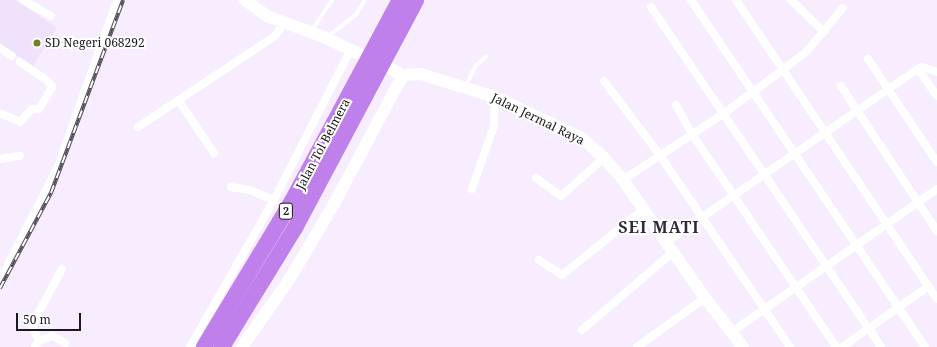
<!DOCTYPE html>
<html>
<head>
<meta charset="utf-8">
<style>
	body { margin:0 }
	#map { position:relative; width:937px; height:347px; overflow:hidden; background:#f7edfe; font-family:"Noto Serif",serif }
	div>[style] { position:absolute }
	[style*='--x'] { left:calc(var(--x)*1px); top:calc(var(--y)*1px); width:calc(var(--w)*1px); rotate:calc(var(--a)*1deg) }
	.built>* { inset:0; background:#efe2fa }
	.lane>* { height:4px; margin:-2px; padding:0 2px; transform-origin:2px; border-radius:2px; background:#fff }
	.street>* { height:8px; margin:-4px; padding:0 4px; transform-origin:4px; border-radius:4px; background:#fff }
	.secondary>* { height:12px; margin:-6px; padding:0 6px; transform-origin:6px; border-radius:6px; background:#fff }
	.highway>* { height:16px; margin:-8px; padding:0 8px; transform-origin:8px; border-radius:8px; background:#bf80ec }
	.rail>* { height:4px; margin-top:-2px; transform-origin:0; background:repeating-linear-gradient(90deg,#fff 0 8px,#514c55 0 16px); box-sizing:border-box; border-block:1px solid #514c55 }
	.dots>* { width:11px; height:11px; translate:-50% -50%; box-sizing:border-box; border:2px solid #fff; border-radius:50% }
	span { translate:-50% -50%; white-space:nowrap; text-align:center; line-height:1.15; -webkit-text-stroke:4px #fff; paint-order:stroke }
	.shield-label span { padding:1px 3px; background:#fff; border:1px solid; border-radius:3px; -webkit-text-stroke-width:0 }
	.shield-label { font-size:11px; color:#1b181e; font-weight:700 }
	.poi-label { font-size:12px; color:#1b181e }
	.left { translate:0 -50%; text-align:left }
	.street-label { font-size:12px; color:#1b181e }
	.district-label { font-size:16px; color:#312a37; font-weight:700; letter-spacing:1px }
	.scale { position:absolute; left:16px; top:313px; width:65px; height:18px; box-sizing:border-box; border:2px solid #1b181e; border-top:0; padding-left:5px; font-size:12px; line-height:14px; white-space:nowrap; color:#1b181e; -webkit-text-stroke:3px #fff; paint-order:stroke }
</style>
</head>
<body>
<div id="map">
	<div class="built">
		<i style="clip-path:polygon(0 0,15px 0,55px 26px,56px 30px,33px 66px,0 44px)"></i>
	</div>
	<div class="lane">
		<i style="--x:312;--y:30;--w:36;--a:-56"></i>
		<i style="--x:328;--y:36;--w:34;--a:-37"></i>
		<i style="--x:355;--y:16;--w:19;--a:-58"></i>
		<i style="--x:465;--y:87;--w:25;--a:-63"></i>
		<i style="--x:476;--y:65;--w:13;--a:-39"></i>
	</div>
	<div class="street">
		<i style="--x:23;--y:0;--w:32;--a:30"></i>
		<i style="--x:691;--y:0;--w:419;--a:56"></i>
		<i style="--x:736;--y:0;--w:360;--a:56.1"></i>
		<i style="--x:791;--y:0;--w:46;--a:44.1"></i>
		<i style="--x:651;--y:7;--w:410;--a:55.9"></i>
		<i style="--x:0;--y:48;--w:14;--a:34"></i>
		<i style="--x:868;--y:59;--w:124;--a:56.2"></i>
		<i style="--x:918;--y:69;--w:33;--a:55"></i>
		<i style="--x:604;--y:81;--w:91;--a:53"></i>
		<i style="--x:659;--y:154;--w:233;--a:55.8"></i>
		<i style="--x:841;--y:86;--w:174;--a:56.5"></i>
		<i style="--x:179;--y:101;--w:63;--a:56.1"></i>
		<i style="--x:676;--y:105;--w:33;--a:61"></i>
		<i style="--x:692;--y:134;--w:257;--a:55.9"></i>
		<i style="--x:0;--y:113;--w:22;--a:24"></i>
		<i style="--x:20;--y:122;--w:18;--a:-47"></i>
		<i style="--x:32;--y:109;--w:7;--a:0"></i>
		<i style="--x:39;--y:109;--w:26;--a:-59"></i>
		<i style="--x:52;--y:87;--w:7;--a:-124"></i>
		<i style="--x:48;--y:81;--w:34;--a:-146"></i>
		<i style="--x:138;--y:127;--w:164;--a:-33.6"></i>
		<i style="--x:275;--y:36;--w:16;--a:-55"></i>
		<i style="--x:0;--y:159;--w:20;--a:-9"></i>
		<i style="--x:536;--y:178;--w:31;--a:36"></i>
		<i style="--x:561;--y:196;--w:57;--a:-41.5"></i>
		<i style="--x:623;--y:180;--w:120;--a:-33.4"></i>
		<i style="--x:723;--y:114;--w:76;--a:-36.4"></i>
		<i style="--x:784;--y:69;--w:29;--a:-38"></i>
		<i style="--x:807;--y:51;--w:56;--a:-50.1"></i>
		<i style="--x:231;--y:187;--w:19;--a:9"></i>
		<i style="--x:250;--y:190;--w:26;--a:23"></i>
		<i style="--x:472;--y:189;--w:67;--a:-70.8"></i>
		<i style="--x:494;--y:126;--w:29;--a:-88"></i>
		<i style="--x:666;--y:242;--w:306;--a:-34.5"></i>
		<i style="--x:918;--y:69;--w:4;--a:-27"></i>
		<i style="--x:922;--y:67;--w:16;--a:18"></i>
		<i style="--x:539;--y:260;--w:27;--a:33"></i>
		<i style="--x:562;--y:275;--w:104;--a:-38.7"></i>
		<i style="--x:0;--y:281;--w:131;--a:-63.2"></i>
		<i style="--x:59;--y:164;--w:174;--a:-70.5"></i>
		<i style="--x:582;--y:330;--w:120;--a:-40.6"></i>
		<i style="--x:733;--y:331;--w:249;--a:-34.8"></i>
		<i style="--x:39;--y:341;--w:14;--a:-21"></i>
		<i style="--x:52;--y:336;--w:15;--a:28"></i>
		<i style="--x:35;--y:347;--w:7;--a:-56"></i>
		<i style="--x:39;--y:341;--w:14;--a:-115"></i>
		<i style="--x:33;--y:328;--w:7;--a:-82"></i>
		<i style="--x:34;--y:321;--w:59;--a:-61.7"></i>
		<i style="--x:190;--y:347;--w:169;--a:-60.3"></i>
		<i style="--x:274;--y:200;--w:169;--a:-63"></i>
		<i style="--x:637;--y:347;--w:84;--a:-35.8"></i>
		<i style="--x:842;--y:347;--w:106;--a:-35"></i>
	</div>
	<div class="secondary">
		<i style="--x:245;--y:0;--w:27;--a:36"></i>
		<i style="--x:267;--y:16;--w:63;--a:20.4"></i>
		<i style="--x:326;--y:38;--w:85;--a:25.7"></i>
		<i style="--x:403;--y:75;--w:18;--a:-3"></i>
		<i style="--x:421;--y:74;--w:77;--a:17.3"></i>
		<i style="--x:495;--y:97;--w:96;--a:25.2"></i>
		<i style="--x:582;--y:138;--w:30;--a:42"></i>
		<i style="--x:604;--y:158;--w:29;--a:49"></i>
		<i style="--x:623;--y:180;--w:144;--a:55.2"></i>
		<i style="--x:705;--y:298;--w:62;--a:52.2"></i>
		<i style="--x:242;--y:347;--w:82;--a:-55"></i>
		<i style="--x:289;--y:280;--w:88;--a:-59.4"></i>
		<i style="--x:334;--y:204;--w:146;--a:-61.9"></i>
	</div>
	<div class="highway">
		<i style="--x:204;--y:347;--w:170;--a:-58.9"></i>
		<i style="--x:292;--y:201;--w:228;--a:-61.8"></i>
		<i style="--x:222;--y:347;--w:140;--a:-58.5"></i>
		<i style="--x:295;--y:228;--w:258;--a:-62"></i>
	</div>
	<div class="rail">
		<i style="--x:0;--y:288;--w:108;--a:-61.8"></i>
		<i style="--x:51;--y:193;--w:206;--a:-69.5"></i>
	</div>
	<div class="dots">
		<i style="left:37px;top:43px;background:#787c25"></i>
	</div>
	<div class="shield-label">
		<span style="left:286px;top:211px">2</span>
	</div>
	<div class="poi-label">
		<span class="left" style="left:45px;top:43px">SD Negeri 068292</span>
	</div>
	<div class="street-label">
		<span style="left:538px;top:119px;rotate:26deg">Jalan Jermal Raya</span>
		<span style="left:323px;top:144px;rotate:-62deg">Jalan Tol Belmera</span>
	</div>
	<div class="district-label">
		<span style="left:659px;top:227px">SEI MATI</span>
	</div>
	<div class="scale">50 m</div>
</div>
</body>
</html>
